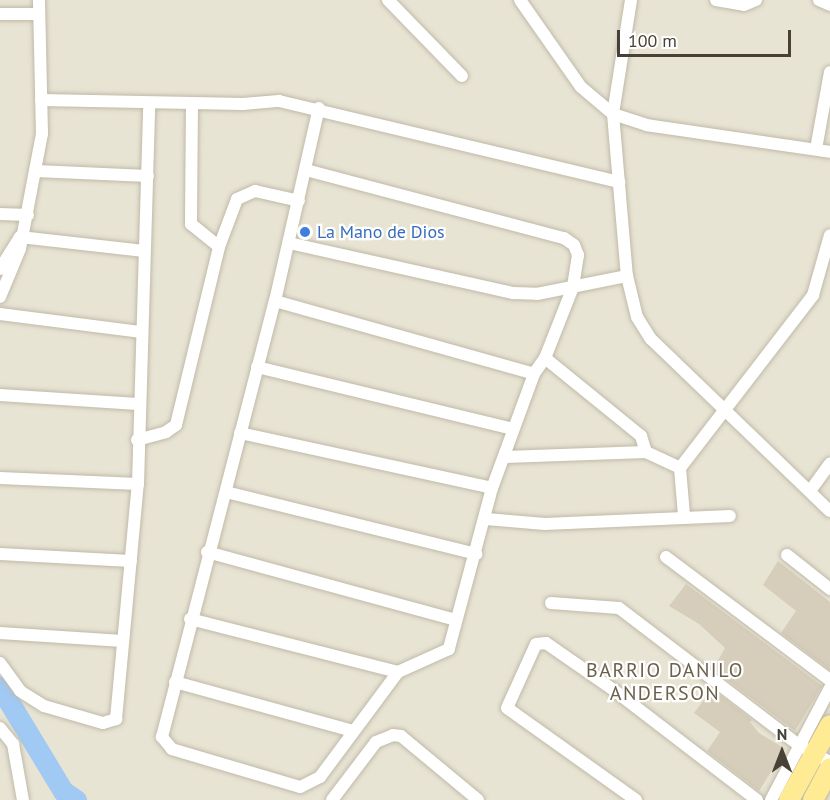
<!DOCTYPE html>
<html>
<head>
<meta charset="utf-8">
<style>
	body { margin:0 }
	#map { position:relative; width:830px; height:800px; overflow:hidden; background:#f4f1e6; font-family:"PT Sans",sans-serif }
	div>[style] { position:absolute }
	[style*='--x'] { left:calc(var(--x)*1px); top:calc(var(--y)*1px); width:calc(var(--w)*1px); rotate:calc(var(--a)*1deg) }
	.residential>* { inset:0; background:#e8e4d4 }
	.river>* { height:21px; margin:-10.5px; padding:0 10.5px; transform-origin:10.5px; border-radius:10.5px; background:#a0c9f4 }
	.building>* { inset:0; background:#d6cebb }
	.roads { filter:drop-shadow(0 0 2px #c0baa8) drop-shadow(0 0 2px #c0baa8) }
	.minor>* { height:12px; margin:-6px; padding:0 6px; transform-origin:6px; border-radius:6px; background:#fff }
	.primary>* { height:20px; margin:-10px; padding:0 10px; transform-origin:10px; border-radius:10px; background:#ffeb94 }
	.dots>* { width:16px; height:16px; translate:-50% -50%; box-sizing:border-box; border:3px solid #fff; border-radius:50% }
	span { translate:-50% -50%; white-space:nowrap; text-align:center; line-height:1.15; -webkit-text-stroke:4.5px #fff; paint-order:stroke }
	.shop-label { font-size:18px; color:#366cbe }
	.left { translate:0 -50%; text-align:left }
	.neighbourhood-label { font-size:20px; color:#6b614c; letter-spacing:1.5px }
	.north { position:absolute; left:752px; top:722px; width:60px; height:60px; -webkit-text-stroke:4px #fff; paint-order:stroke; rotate:0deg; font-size:16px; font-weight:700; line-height:24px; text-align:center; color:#474235 }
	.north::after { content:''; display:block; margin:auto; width:21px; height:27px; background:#474235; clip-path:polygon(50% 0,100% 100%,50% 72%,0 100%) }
	.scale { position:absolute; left:617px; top:30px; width:174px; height:27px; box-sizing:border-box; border:3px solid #474235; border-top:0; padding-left:8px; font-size:18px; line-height:21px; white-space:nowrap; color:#474235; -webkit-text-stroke:4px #fff; paint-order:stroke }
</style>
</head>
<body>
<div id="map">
	<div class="residential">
		<i style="clip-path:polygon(0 0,830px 0,830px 800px,0 800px)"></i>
	</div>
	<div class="river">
		<i style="--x:0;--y:687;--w:122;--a:58.8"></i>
		<i style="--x:63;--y:791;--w:16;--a:35"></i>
	</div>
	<div class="building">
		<i style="clip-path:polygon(778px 561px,830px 602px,830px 670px,781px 633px,796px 611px,763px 585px)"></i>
		<i style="clip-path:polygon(686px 584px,822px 686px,795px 731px,713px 669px,725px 648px,699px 624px,669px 606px)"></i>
		<i style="clip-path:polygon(712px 689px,752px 720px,750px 722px,759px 733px,785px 749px,759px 791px,707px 751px,720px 732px,694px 713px)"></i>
	</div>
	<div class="roads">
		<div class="minor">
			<i style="--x:388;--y:0;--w:106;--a:45.8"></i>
			<i style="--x:520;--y:0;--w:106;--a:55"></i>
			<i style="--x:581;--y:87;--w:42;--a:40.2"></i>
			<i style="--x:613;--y:114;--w:35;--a:18"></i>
			<i style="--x:646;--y:125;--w:186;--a:8.3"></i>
			<i style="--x:631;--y:0;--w:115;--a:99"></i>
			<i style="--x:613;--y:114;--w:163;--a:85.1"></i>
			<i style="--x:627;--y:276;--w:42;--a:76.3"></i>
			<i style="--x:637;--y:317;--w:26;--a:58"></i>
			<i style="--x:651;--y:339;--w:248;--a:43.9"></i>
			<i style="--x:716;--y:0;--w:28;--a:10"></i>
			<i style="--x:744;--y:5;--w:13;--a:-23"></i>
			<i style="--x:819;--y:0;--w:12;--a:24"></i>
			<i style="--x:0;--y:14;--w:39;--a:0"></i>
			<i style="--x:41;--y:100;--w:202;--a:1.1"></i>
			<i style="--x:243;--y:104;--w:36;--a:-5"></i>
			<i style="--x:279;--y:101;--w:350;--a:13.4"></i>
			<i style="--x:192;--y:104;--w:120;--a:90.5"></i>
			<i style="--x:191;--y:224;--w:36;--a:39"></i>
			<i style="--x:816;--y:149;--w:78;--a:-79.7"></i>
			<i style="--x:306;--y:170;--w:267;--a:14.8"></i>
			<i style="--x:564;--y:238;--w:12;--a:35"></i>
			<i style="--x:574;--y:245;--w:11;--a:68"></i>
			<i style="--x:578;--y:255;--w:32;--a:99"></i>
			<i style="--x:573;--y:287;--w:76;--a:111.5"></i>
			<i style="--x:545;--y:358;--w:19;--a:125"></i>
			<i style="--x:534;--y:374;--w:121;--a:110.2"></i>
			<i style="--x:492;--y:488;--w:167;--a:105"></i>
			<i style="--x:449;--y:649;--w:56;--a:155.7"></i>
			<i style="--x:398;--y:672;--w:131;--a:126.6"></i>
			<i style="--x:320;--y:777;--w:22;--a:153"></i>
			<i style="--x:300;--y:787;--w:134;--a:-163.5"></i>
			<i style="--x:172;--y:749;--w:16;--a:-130"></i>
			<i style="--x:162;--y:737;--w:450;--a:-75.5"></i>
			<i style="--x:275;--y:301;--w:198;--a:-77.2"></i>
			<i style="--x:36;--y:171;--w:112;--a:2.6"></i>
			<i style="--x:0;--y:214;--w:28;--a:2"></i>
			<i style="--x:289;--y:243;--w:230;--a:12.6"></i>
			<i style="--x:513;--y:293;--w:24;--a:2"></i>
			<i style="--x:537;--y:294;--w:92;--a:-11.3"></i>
			<i style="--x:0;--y:269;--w:38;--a:-58"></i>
			<i style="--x:20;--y:237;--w:125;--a:6.4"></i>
			<i style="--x:0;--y:297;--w:52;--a:-67.4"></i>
			<i style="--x:20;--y:249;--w:117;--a:-79.2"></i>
			<i style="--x:42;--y:134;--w:134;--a:-91.3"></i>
			<i style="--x:275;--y:301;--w:269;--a:15.7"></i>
			<i style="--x:0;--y:314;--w:141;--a:7.3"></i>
			<i style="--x:545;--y:358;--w:124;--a:39.1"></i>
			<i style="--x:641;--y:436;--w:17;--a:73"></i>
			<i style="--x:257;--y:367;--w:263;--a:13.6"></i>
			<i style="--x:0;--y:395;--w:138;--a:3.7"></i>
			<i style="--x:240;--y:433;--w:258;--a:12.3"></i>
			<i style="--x:137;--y:440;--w:30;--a:-15"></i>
			<i style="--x:166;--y:432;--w:12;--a:-35"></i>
			<i style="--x:176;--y:425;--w:183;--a:-76.4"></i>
			<i style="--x:219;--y:247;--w:51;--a:-69.4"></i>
			<i style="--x:237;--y:199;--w:20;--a:-24"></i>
			<i style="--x:255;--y:191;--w:45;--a:12.8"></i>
			<i style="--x:505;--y:457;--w:141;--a:-2"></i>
			<i style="--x:646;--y:452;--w:38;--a:25"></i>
			<i style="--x:0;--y:478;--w:138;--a:2.5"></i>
			<i style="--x:810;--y:491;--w:34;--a:-54"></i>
			<i style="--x:226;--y:492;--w:258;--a:13.9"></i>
			<i style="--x:684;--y:515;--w:47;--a:-94.9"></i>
			<i style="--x:680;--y:468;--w:218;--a:-52.4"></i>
			<i style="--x:813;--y:295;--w:62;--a:-74.2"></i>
			<i style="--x:486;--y:519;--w:59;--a:4.8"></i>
			<i style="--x:545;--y:524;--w:185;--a:-2.5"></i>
			<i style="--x:207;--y:552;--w:258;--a:15.3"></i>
			<i style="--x:0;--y:554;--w:131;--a:3.1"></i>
			<i style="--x:787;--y:555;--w:55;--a:38.3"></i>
			<i style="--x:666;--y:557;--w:205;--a:36.9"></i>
			<i style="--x:551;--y:603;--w:68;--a:4.2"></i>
			<i style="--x:619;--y:608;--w:226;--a:37.3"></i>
			<i style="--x:799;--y:745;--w:35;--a:29"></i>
			<i style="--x:190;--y:619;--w:215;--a:14.3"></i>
			<i style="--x:0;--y:633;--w:123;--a:3.7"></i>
			<i style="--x:0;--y:663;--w:34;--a:54"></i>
			<i style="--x:20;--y:691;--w:28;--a:32"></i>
			<i style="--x:44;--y:706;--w:61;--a:16.1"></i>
			<i style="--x:103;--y:723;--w:14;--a:-17"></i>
			<i style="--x:116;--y:719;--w:236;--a:-84.7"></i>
			<i style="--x:138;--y:484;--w:380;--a:-88.3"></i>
			<i style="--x:175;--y:682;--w:185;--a:15.4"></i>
			<i style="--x:0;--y:728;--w:21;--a:51"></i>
			<i style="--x:13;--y:744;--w:57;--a:79.9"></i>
			<i style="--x:332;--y:800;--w:73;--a:-52.8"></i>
			<i style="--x:376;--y:742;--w:18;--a:-22"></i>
			<i style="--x:393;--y:735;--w:8;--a:7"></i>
			<i style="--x:401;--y:736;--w:100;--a:39.7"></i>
			<i style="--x:636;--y:800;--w:158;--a:-144.5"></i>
			<i style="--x:507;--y:708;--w:70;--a:-65.6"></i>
			<i style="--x:536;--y:644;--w:10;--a:-6"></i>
			<i style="--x:546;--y:643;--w:84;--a:34.8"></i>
			<i style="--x:615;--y:691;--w:179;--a:37.5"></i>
			<i style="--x:771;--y:800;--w:127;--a:-62.2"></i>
		</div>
		<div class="primary">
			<i style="--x:789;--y:800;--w:85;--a:-61.3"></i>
			<i style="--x:813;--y:800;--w:36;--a:-62"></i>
		</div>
	</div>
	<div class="dots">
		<i style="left:305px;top:232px;background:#3f7fe0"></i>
	</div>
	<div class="shop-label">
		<span class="left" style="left:317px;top:232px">La Mano de Dios</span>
	</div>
	<div class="neighbourhood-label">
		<span style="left:665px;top:682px">BARRIO DANILO<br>ANDERSON</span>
	</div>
	<div class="north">N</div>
	<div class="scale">100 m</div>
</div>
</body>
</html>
